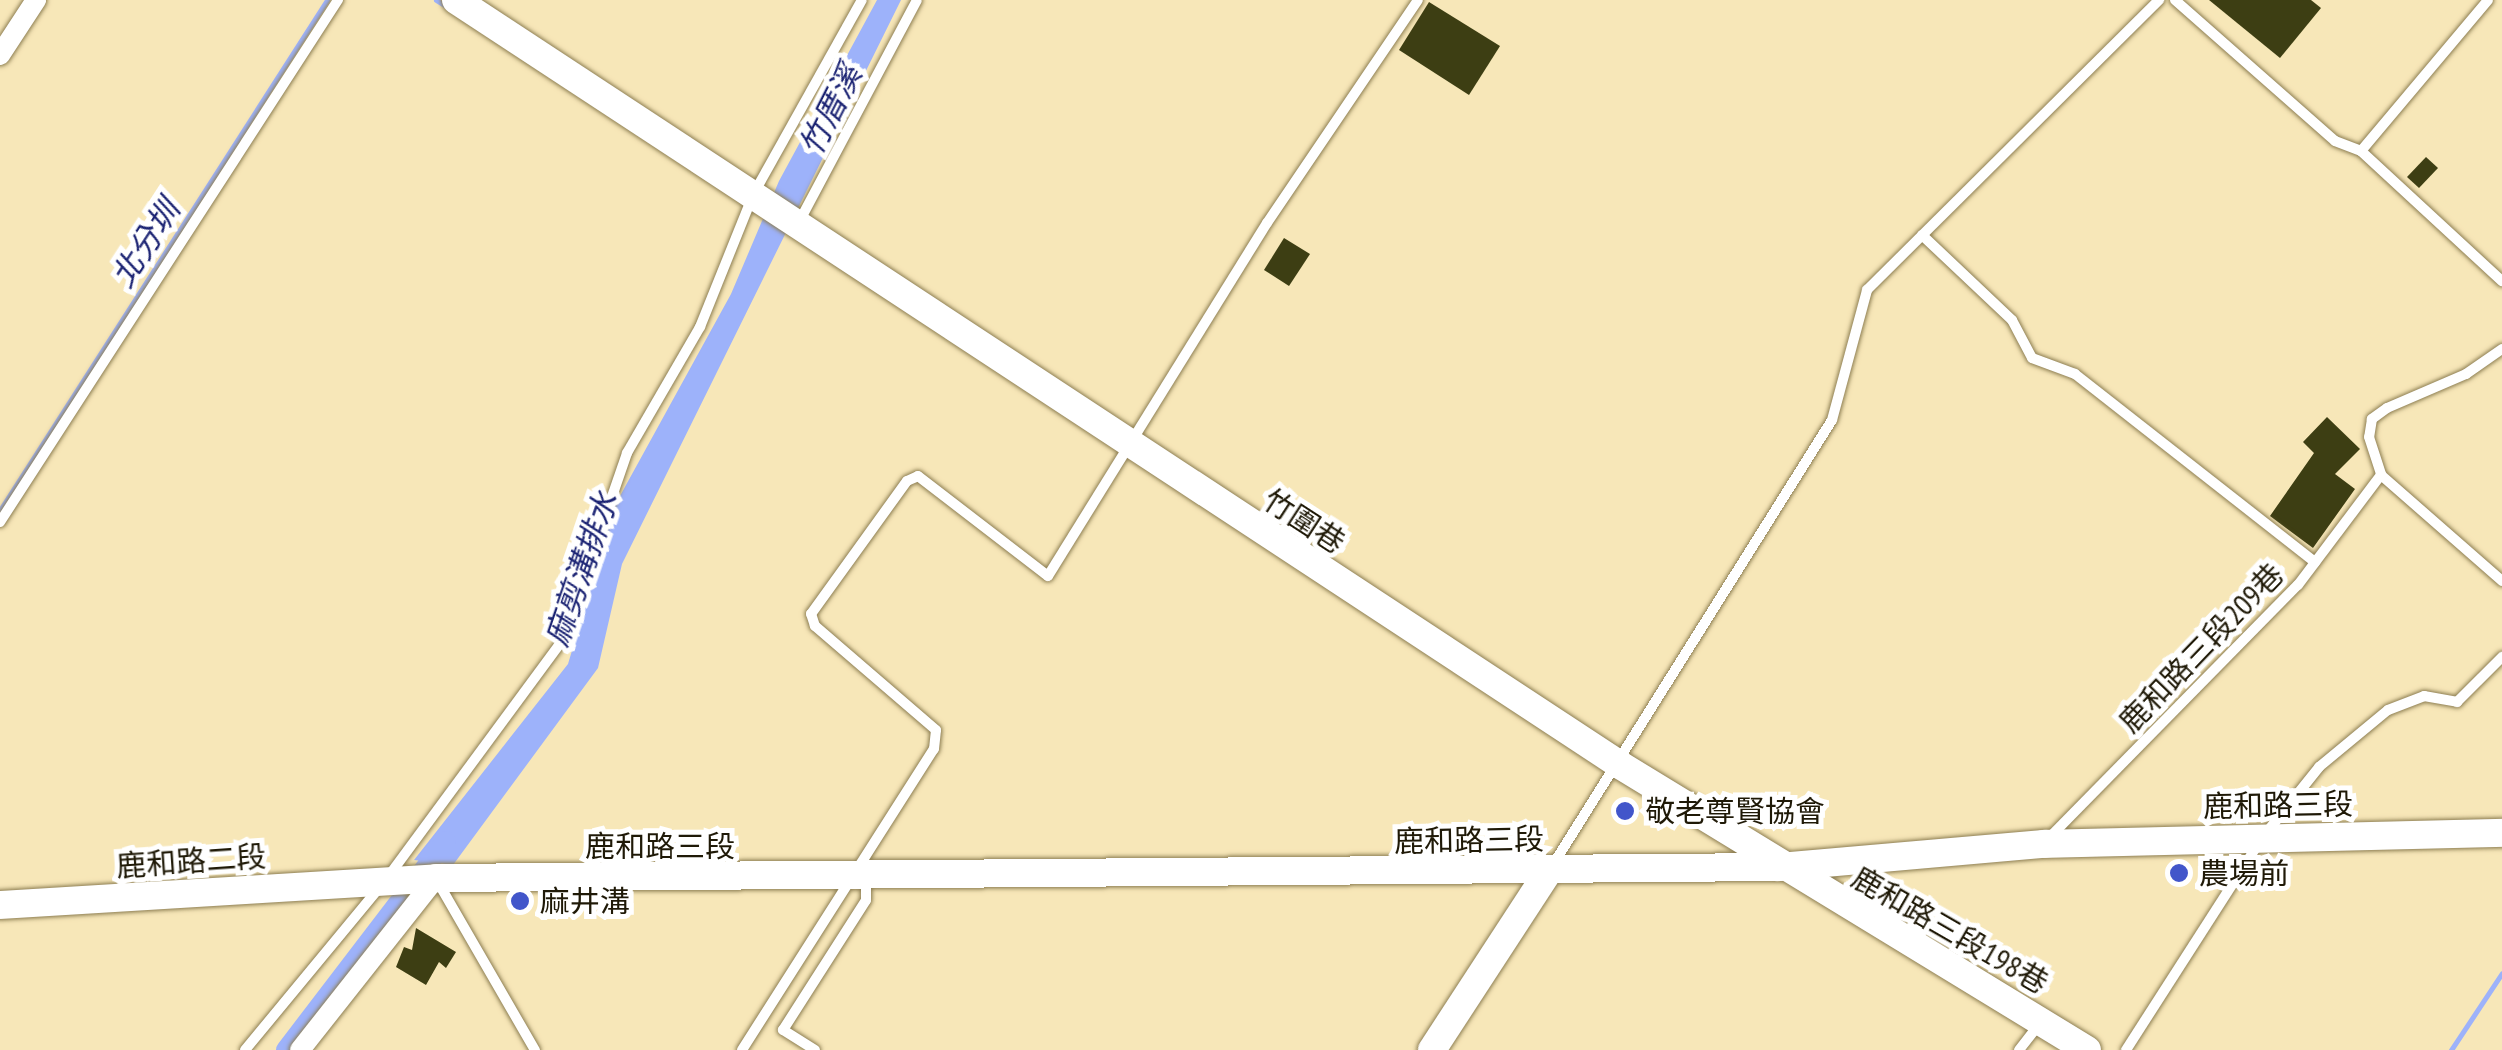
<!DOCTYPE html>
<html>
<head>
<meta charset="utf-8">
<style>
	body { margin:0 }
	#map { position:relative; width:2502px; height:1050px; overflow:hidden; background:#f7e7b8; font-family:"PT Sans Narrow","Noto Sans TC",sans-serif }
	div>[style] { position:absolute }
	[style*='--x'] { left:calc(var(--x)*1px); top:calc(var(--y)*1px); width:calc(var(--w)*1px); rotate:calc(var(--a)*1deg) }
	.water>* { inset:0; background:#9db2fa }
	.stream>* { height:5px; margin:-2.5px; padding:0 2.5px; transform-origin:2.5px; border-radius:2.5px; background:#9db2fa }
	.canal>* { height:20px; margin:-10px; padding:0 10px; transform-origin:10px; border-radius:10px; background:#9db2fa }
	.building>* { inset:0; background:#3d3e13 }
	.roads { filter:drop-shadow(0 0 2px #8d7e52) drop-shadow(0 0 2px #8d7e52) }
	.lane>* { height:10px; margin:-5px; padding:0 5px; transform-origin:5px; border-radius:5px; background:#fff }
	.street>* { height:20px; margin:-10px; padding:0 10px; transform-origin:10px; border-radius:10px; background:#fff }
	.secondary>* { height:28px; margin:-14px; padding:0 14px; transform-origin:14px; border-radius:14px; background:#fff }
	.dots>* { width:28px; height:28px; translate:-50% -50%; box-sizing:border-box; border:5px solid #fff; border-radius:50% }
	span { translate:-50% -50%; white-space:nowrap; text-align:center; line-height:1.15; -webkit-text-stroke:10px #fff; paint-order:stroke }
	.street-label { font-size:30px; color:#1f1907 }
	.poi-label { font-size:30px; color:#1f1907 }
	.left { translate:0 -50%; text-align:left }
	.water-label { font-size:32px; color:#1b2373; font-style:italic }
</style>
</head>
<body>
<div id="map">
	<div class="water">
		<i style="clip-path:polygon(877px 0,901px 0,622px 564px,598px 668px,453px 865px,414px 860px,568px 664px,615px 505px,731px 294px,779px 181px)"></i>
	</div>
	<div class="stream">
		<i style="--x:436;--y:0;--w:15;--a:32"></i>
		<i style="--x:0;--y:510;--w:606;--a:-57.33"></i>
		<i style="--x:2451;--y:1050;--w:92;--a:-56.5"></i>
	</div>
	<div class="canal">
		<i style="--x:286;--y:1050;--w:263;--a:-52.6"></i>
	</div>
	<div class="building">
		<i style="clip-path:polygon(2209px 0,2311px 0,2321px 8px,2280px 58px)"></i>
		<i style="clip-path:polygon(1429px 2px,1500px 46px,1469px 95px,1399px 50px)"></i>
		<i style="clip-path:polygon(2426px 157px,2438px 168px,2419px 188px,2407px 177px)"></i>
		<i style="clip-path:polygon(1284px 238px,1310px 254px,1289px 286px,1264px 270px)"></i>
		<i style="clip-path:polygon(2327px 417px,2360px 449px,2335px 474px,2355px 489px,2313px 548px,2270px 516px,2314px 453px,2303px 442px)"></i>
		<i style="clip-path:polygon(416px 928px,456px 952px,446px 968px,439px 962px,426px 985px,396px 967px,404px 947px,412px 950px)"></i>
	</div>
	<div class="roads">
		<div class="lane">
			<i style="--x:2175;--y:0;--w:213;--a:41.4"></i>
			<i style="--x:2335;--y:141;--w:28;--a:21"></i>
			<i style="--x:2361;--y:151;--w:192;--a:42.7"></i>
			<i style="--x:2361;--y:151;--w:197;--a:-49.9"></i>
			<i style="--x:799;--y:222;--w:251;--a:-62"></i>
			<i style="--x:1922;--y:235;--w:124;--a:43.4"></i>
			<i style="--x:2012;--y:320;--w:43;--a:62.2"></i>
			<i style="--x:2032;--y:358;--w:46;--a:20.4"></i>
			<i style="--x:2075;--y:374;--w:305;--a:38.1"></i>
			<i style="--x:2502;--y:349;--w:44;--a:145.2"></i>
			<i style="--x:2466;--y:374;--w:86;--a:156.7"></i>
			<i style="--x:2387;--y:408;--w:19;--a:144"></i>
			<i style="--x:2372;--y:419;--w:18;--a:99"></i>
			<i style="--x:2369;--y:437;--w:40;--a:72"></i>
			<i style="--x:2381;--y:475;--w:161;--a:41.2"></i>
			<i style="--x:0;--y:522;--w:622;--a:-57.08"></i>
			<i style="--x:2048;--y:839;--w:356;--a:-45.5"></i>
			<i style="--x:2298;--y:585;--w:138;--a:-53"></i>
			<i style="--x:1554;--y:863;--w:523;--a:-57.89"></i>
			<i style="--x:1832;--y:420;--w:135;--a:-74.9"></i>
			<i style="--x:1867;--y:290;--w:412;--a:-44.8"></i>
			<i style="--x:439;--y:884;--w:192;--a:60"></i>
			<i style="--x:245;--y:1050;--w:219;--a:-50.4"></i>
			<i style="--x:385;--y:881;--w:298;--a:-53.6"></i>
			<i style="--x:562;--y:641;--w:199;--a:-70.9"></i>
			<i style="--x:627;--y:453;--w:146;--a:-59.9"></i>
			<i style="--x:700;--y:327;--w:144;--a:-68.1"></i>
			<i style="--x:754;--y:193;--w:221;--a:-60.8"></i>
			<i style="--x:742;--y:1050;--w:357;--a:-57.5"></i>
			<i style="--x:934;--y:749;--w:19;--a:-84"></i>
			<i style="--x:936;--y:730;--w:160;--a:-139.3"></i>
			<i style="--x:815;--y:626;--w:13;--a:-108"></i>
			<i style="--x:811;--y:614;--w:164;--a:-54.2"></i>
			<i style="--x:907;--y:481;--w:12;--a:-24"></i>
			<i style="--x:918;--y:476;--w:164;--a:37.6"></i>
			<i style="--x:1048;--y:576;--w:415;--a:-58.2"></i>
			<i style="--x:1267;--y:223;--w:269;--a:-55.9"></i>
			<i style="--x:815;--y:1050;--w:38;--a:-148"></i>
			<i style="--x:783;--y:1030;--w:154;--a:-57.4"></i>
			<i style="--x:866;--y:900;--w:21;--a:-90"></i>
			<i style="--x:2019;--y:1050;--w:31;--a:-52"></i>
			<i style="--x:2126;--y:1050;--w:253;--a:-57.3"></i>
			<i style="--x:2263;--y:837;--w:90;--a:-51.3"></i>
			<i style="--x:2319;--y:767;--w:89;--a:-39.6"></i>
			<i style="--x:2388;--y:710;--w:39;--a:-21"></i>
			<i style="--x:2424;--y:696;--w:34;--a:10"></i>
			<i style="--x:2457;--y:702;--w:64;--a:-45"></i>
		</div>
		<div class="street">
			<i style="--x:0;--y:55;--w:66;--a:-56.8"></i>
			<i style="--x:300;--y:1050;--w:219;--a:-51.7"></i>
		</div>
		<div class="secondary">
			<i style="--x:456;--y:0;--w:1393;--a:33.31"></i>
			<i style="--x:1620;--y:765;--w:547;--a:31.39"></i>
			<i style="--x:0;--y:905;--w:437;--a:-3.5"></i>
			<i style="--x:436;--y:878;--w:1343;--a:-0.47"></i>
			<i style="--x:1779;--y:867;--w:266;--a:-5"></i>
			<i style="--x:2044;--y:844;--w:458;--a:-1.4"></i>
			<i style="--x:1432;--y:1050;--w:212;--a:-56.9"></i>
		</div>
	</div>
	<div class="dots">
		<i style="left:1625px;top:811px;background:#4256ca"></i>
		<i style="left:2179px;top:873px;background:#4256ca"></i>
		<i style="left:520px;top:901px;background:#4256ca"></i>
	</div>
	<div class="street-label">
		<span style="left:1304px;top:521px;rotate:33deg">竹圍巷</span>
		<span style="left:2201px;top:648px;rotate:-46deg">鹿和路三段209巷</span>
		<span style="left:2278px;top:805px;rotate:-1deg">鹿和路三段</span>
		<span style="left:1469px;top:840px;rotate:-1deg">鹿和路三段</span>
		<span style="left:660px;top:846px">鹿和路三段</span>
		<span style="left:191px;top:861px;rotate:-4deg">鹿和路二段</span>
		<span style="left:1950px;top:930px;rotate:30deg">鹿和路三段198巷</span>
	</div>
	<div class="poi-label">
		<span class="left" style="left:1645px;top:811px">敬老尊賢協會</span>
		<span class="left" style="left:2199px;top:873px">農場前</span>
		<span class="left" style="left:540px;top:901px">麻井溝</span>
	</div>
	<div class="water-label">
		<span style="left:830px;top:110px;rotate:-63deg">竹厝溪</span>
		<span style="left:145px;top:243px;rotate:-57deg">北分圳</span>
		<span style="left:581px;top:569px;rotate:-71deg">麻剪溝排水</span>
	</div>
</div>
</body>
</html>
